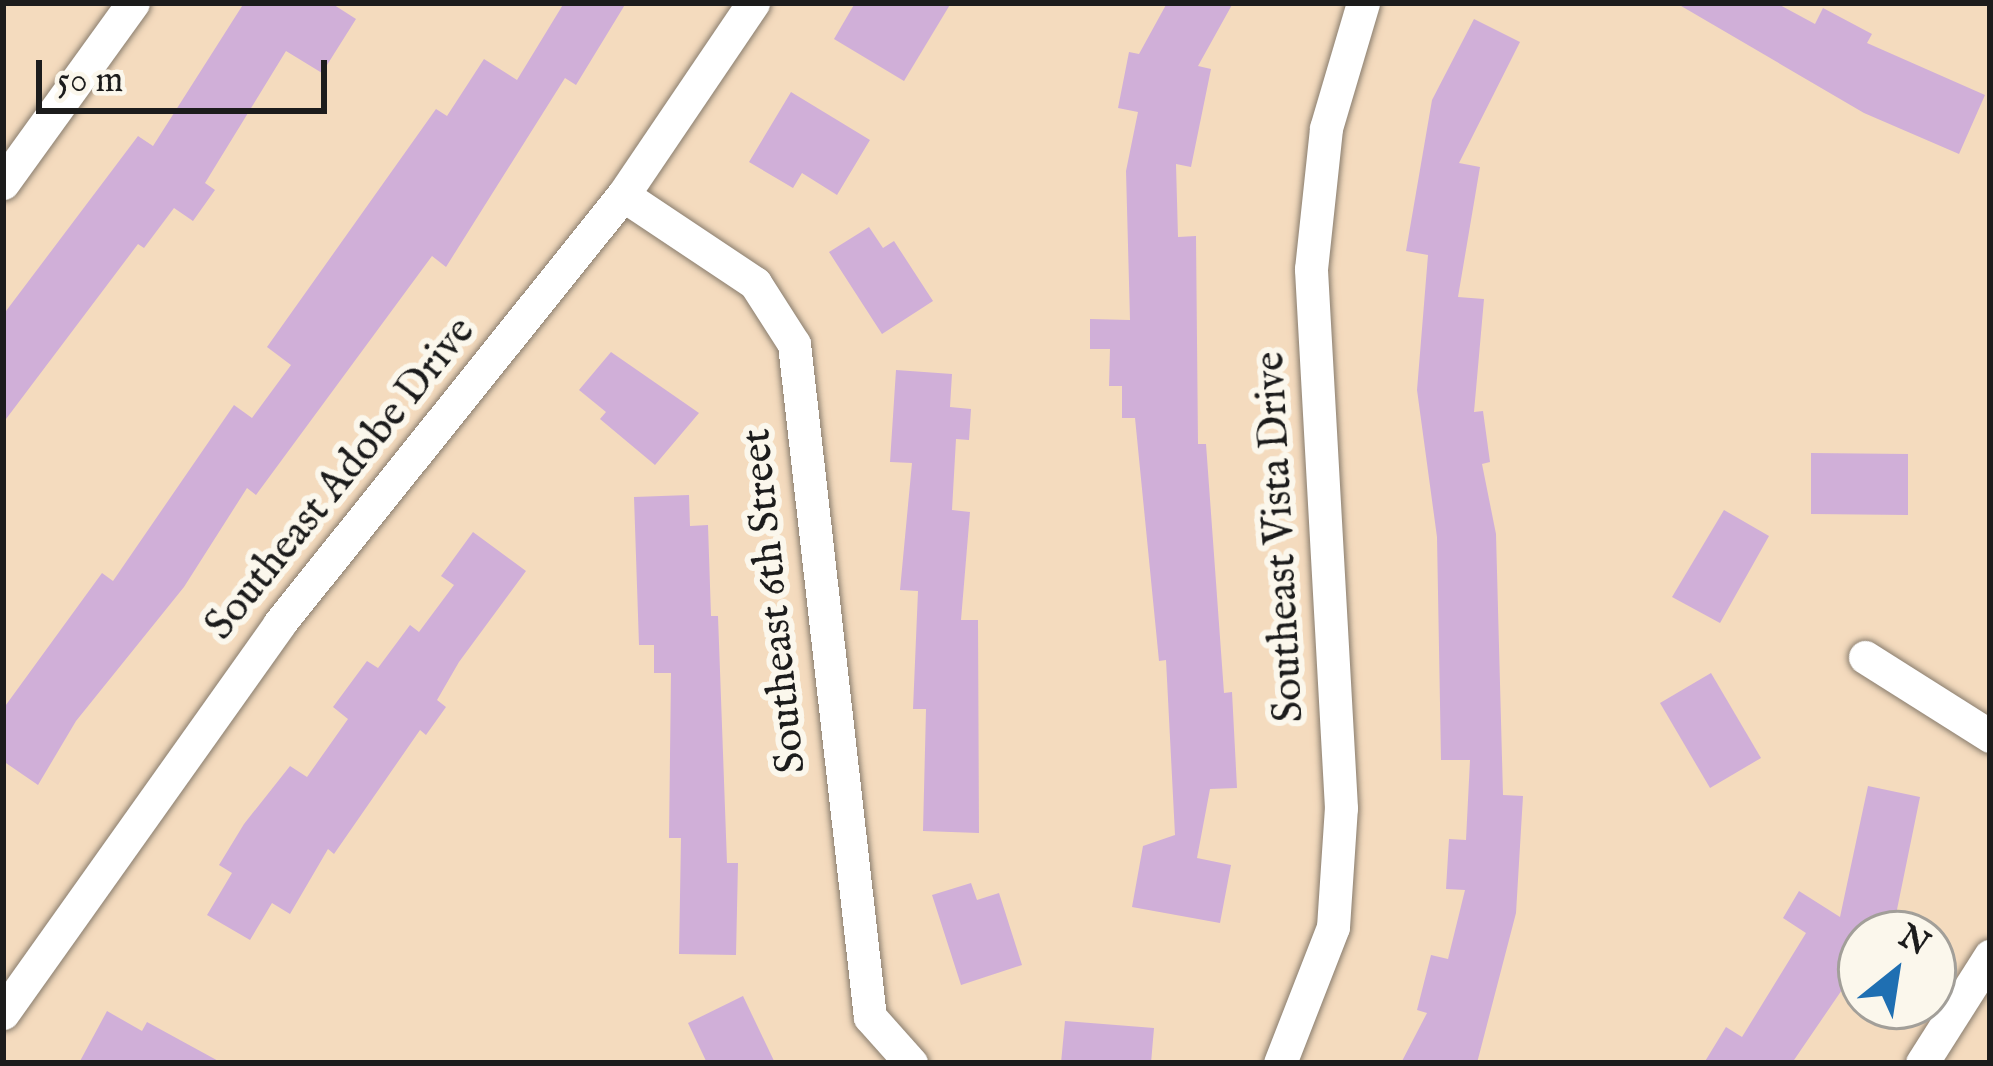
<!DOCTYPE html>
<html>
<head>
<meta charset="utf-8">
<style>
	body { margin:0 }
	#map { position:relative; width:1993px; height:1066px; overflow:hidden; background:#f4dbbe; font-family:"IM FELL English",serif }
	div>[style] { position:absolute }
	[style*='--x'] { left:calc(var(--x)*1px); top:calc(var(--y)*1px); width:calc(var(--w)*1px); rotate:calc(var(--a)*1deg) }
	.building>* { inset:0; background:#d0afd8 }
	.roads { filter:drop-shadow(0 0 3px #887c6d) drop-shadow(0 0 3px #887c6d) }
	.street>* { height:33px; margin:-16.5px; padding:0 16.5px; transform-origin:16.5px; border-radius:16.5px; background:#fff }
	span { translate:-50% -50%; white-space:nowrap; text-align:center; line-height:1.15; -webkit-text-stroke:12px #fbf7ec; paint-order:stroke }
	.street-label { font-size:42px; color:#1c1c1c }
	.frame { position:absolute; inset:0; border:6px solid #1c1c1c; pointer-events:none }
	.north { position:absolute; left:1837px; top:910px; width:120px; height:120px; box-sizing:border-box; background:#fbf7ec; border:3px solid #a29f99; border-radius:50%; rotate:30deg; font-size:33px; font-weight:700; line-height:48px; text-align:center; color:#1c1c1c }
	.north::after { content:''; display:block; margin:auto; width:42px; height:54px; background:#1f6fb2; clip-path:polygon(50% 0,100% 100%,50% 72%,0 100%) }
	.scale { position:absolute; left:36px; top:60px; width:291px; height:54px; box-sizing:border-box; border:6px solid #1c1c1c; border-top:0; padding-left:15px; font-size:36px; line-height:42px; white-space:nowrap; color:#1c1c1c; -webkit-text-stroke:9px #fbf7ec; paint-order:stroke }
</style>
</head>
<body>
<div id="map">
	<div class="building">
		<i style="clip-path:polygon(244px 3px,331px 3px,356px 19px,322px 73px,286px 51px,205px 183px,215px 190px,193px 221px,174px 208px,144px 248px,138px 244px,3px 423px,3px 315px,138px 136px,153px 146px)"></i>
		<i style="clip-path:polygon(564px 3px,626px 3px,576px 85px,565px 78px,446px 267px,432px 256px,256px 495px,247px 488px,184px 587px,76px 721px,38px 785px,3px 761px,3px 709px,102px 573px,113px 581px,234px 405px,252px 418px,291px 365px,267px 347px,436px 109px,447px 116px,484px 59px,517px 80px)"></i>
		<i style="clip-path:polygon(855px 3px,951px 3px,904px 81px,834px 39px)"></i>
		<i style="clip-path:polygon(1167px 3px,1233px 3px,1198px 66px,1211px 69px,1191px 167px,1176px 164px,1178px 237px,1196px 236px,1198px 444px,1206px 444px,1224px 693px,1232px 692px,1237px 788px,1210px 789px,1197px 858px,1231px 865px,1220px 923px,1132px 907px,1143px 846px,1175px 835px,1166px 660px,1159px 661px,1135px 418px,1122px 418px,1122px 386px,1109px 386px,1110px 349px,1090px 349px,1090px 319px,1130px 320px,1126px 171px,1138px 112px,1118px 108px,1129px 52px,1139px 54px)"></i>
		<i style="clip-path:polygon(1676px 3px,1776px 3px,1815px 24px,1823px 8px,1872px 34px,1867px 43px,1985px 95px,1959px 154px,1864px 113px)"></i>
		<i style="clip-path:polygon(1474px 19px,1520px 42px,1459px 163px,1480px 167px,1458px 297px,1484px 299px,1474px 412px,1483px 411px,1490px 462px,1482px 464px,1496px 534px,1503px 795px,1523px 796px,1516px 913px,1477px 1063px,1401px 1063px,1427px 1013px,1417px 1010px,1431px 955px,1448px 959px,1465px 890px,1446px 889px,1449px 839px,1466px 840px,1470px 760px,1441px 760px,1437px 537px,1417px 390px,1428px 255px,1406px 251px,1432px 100px)"></i>
		<i style="clip-path:polygon(791px 92px,870px 140px,837px 195px,802px 173px,793px 188px,749px 162px)"></i>
		<i style="clip-path:polygon(869px 227px,883px 248px,894px 241px,933px 301px,882px 334px,829px 252px)"></i>
		<i style="clip-path:polygon(611px 352px,699px 413px,655px 465px,600px 419px,606px 412px,579px 390px)"></i>
		<i style="clip-path:polygon(896px 370px,952px 374px,950px 407px,971px 409px,969px 440px,956px 439px,952px 510px,970px 512px,961px 620px,978px 620px,979px 833px,923px 831px,926px 709px,913px 709px,918px 591px,900px 590px,912px 463px,890px 462px)"></i>
		<i style="clip-path:polygon(1811px 453px,1908px 454px,1908px 515px,1811px 514px)"></i>
		<i style="clip-path:polygon(689px 495px,690px 526px,708px 525px,711px 616px,718px 616px,727px 863px,738px 863px,736px 955px,679px 954px,681px 838px,669px 838px,671px 673px,654px 673px,654px 645px,639px 645px,634px 497px)"></i>
		<i style="clip-path:polygon(1724px 510px,1769px 536px,1720px 623px,1672px 597px)"></i>
		<i style="clip-path:polygon(473px 532px,526px 571px,459px 662px,437px 700px,446px 707px,426px 735px,420px 730px,334px 854px,328px 849px,290px 914px,272px 903px,250px 940px,207px 915px,232px 873px,219px 865px,244px 824px,290px 766px,307px 777px,348px 719px,333px 707px,367px 661px,378px 668px,410px 625px,419px 632px,454px 585px,441px 576px)"></i>
		<i style="clip-path:polygon(1711px 673px,1761px 758px,1710px 788px,1660px 703px)"></i>
		<i style="clip-path:polygon(1868px 786px,1920px 797px,1892px 934px,1861px 934px,1861px 962px,1792px 1063px,1704px 1063px,1726px 1027px,1742px 1037px,1806px 933px,1783px 918px,1799px 891px,1840px 917px)"></i>
		<i style="clip-path:polygon(971px 883px,977px 900px,999px 893px,1022px 965px,961px 985px,932px 895px)"></i>
		<i style="clip-path:polygon(743px 996px,775px 1063px,707px 1063px,688px 1023px)"></i>
		<i style="clip-path:polygon(107px 1011px,142px 1031px,147px 1022px,222px 1063px,79px 1063px)"></i>
		<i style="clip-path:polygon(1065px 1021px,1154px 1028px,1151px 1063px,1061px 1063px)"></i>
	</div>
	<div class="roads">
		<div class="street">
			<i style="--x:3;--y:183;--w:222;--a:-54.2"></i>
			<i style="--x:623;--y:195;--w:159;--a:33.7"></i>
			<i style="--x:755;--y:283;--w:72;--a:57.4"></i>
			<i style="--x:794;--y:344;--w:677;--a:83.56"></i>
			<i style="--x:870;--y:1017;--w:62;--a:48.3"></i>
			<i style="--x:1865;--y:657;--w:148;--a:32.3"></i>
			<i style="--x:3;--y:1013;--w:477;--a:-54.6"></i>
			<i style="--x:279;--y:624;--w:550;--a:-51.28"></i>
			<i style="--x:623;--y:195;--w:232;--a:-55.9"></i>
			<i style="--x:1280;--y:1063;--w:146;--a:-68.7"></i>
			<i style="--x:1333;--y:927;--w:119;--a:-86.2"></i>
			<i style="--x:1341;--y:808;--w:540;--a:-93.19"></i>
			<i style="--x:1311;--y:269;--w:142;--a:-83.9"></i>
			<i style="--x:1326;--y:128;--w:130;--a:-73.5"></i>
			<i style="--x:1922;--y:1063;--w:127;--a:-57.6"></i>
		</div>
	</div>
	<div class="street-label">
		<span style="left:341px;top:479px;rotate:-51deg">Southeast Adobe Drive</span>
		<span style="left:1281px;top:537px;rotate:-93deg">Southeast Vista Drive</span>
		<span style="left:775px;top:601px;rotate:-96deg">Southeast 6th Street</span>
	</div>
	<div class="frame"></div>
	<div class="north">N</div>
	<div class="scale">50 m</div>
</div>
</body>
</html>
